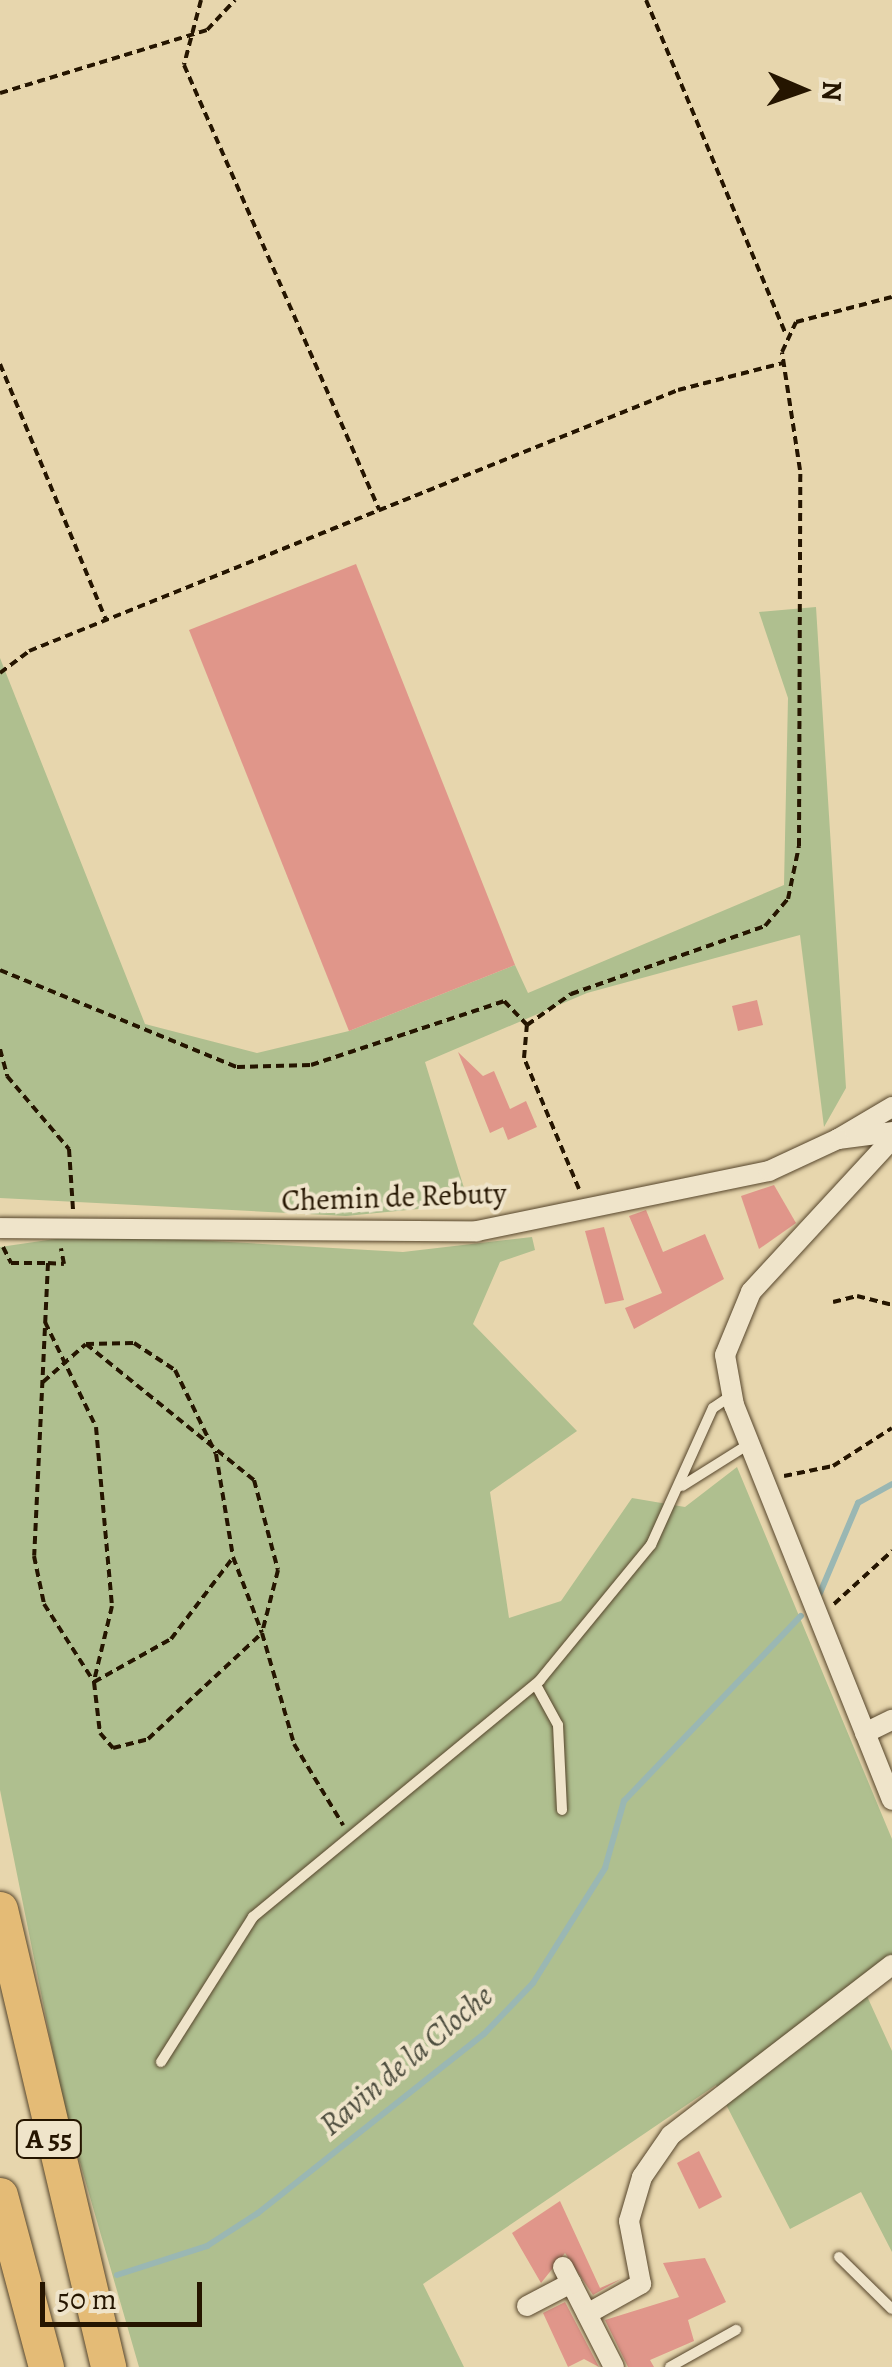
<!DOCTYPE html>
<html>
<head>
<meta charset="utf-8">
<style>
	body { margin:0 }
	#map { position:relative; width:892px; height:2367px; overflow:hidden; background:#e7d6ad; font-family:Alegreya,serif }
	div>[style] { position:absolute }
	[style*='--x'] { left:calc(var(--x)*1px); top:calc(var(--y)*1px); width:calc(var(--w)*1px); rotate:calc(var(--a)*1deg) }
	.green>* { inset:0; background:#afbf8f }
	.stream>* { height:6px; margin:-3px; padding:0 3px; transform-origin:3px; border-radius:3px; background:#9ab7b3 }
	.building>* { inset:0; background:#e0968a }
	.path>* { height:4px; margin-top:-2px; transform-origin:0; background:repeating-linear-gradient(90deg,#251500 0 8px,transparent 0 13px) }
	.roads { filter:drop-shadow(0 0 2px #56452b) drop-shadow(0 0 2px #56452b) }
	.service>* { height:10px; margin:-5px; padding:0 5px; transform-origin:5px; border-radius:5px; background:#efe4ca }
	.minor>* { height:20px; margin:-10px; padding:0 10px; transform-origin:10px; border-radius:10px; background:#efe4ca }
	.motorway>* { height:35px; margin:-17.5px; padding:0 17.5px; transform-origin:17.5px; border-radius:17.5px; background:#e4bb76 }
	span { translate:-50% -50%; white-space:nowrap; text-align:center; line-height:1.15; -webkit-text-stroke:8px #efe4ca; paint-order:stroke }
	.shield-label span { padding:2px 8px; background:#efe4ca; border:2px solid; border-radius:8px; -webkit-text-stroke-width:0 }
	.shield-label { font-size:28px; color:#251500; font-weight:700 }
	.street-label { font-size:30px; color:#251500 }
	.water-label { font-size:32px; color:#4e4e3f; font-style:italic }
	.north { position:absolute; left:752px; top:40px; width:100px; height:100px; -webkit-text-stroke:8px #efe4ca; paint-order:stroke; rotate:92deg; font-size:28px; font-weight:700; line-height:40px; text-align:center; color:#251500 }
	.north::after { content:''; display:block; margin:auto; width:35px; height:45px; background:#251500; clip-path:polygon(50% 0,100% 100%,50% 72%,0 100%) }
	.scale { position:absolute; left:40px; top:2282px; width:162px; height:45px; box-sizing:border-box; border:5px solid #251500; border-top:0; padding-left:12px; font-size:30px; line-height:35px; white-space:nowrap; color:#251500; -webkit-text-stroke:8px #efe4ca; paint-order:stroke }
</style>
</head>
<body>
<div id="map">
	<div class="green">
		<i style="clip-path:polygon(816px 607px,846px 1088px,824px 1127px,800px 935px,587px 993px,425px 1062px,469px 1204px,346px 1216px,0 1198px,0 658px,145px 1024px,257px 1053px,349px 1031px,515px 965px,528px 993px,784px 885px,788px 698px,759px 612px)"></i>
		<i style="clip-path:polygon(89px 1234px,403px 1252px,532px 1237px,535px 1250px,500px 1262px,473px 1324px,577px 1431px,490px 1492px,509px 1618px,561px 1601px,632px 1498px,685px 1507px,737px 1467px,892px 1839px,892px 1962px,861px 1983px,892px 2051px,892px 2252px,861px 2192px,790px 2229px,716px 2085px,423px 2284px,464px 2367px,139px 2367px,64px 2107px,0 1790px,0 1247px)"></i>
	</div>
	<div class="stream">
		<i style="--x:820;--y:1593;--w:98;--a:-67.1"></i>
		<i style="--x:858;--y:1503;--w:39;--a:-29"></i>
		<i style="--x:117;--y:2275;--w:95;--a:-17.9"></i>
		<i style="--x:207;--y:2246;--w:61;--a:-32.9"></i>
		<i style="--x:258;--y:2213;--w:288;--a:-38.4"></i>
		<i style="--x:484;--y:2034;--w:71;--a:-46.1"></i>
		<i style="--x:533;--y:1983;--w:136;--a:-57.9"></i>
		<i style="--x:605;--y:1868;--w:70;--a:-74.2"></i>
		<i style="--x:624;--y:1801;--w:256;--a:-46.3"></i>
	</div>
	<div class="building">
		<i style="clip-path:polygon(356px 564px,515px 965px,349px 1031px,189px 630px)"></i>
		<i style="clip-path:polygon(757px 1000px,763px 1025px,738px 1031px,732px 1006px)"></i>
		<i style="clip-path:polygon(458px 1052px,483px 1076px,494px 1071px,510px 1109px,526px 1101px,537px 1127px,508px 1140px,503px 1127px,490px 1133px)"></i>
		<i style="clip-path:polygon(774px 1185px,796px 1223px,759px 1249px,741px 1196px)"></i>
		<i style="clip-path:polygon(646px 1210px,663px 1252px,705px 1234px,724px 1279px,634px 1329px,625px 1308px,662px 1293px,629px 1216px)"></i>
		<i style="clip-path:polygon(604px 1227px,624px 1300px,605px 1304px,585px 1231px)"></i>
		<i style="clip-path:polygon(699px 2151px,722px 2197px,699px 2209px,677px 2163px)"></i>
		<i style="clip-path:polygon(560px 2201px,600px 2288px,621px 2279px,593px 2295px,565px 2253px,541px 2283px,512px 2233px)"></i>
		<i style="clip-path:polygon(705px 2258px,726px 2302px,688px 2320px,694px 2341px,650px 2360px,654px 2367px,628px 2367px,605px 2320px,679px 2297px,663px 2263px)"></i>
		<i style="clip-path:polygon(565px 2302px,599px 2367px,584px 2359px,568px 2367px,543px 2313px)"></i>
	</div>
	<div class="path">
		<i style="--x:201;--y:0;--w:67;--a:104.7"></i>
		<i style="--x:184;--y:65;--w:486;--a:66.3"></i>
		<i style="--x:646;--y:0;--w:363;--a:67.3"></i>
		<i style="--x:0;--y:93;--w:216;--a:-16.9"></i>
		<i style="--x:207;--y:30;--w:41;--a:-47"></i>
		<i style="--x:0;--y:364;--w:277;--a:67.5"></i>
		<i style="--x:0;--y:673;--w:36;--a:-37"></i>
		<i style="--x:29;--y:651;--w:700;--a:-21.91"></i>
		<i style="--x:678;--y:390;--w:108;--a:-14.4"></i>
		<i style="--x:0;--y:970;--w:256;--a:22.3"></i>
		<i style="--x:237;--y:1067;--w:74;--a:-1.5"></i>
		<i style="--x:311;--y:1065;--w:203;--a:-18.3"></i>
		<i style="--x:504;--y:1001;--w:33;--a:46"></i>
		<i style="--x:0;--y:1049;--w:28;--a:75"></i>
		<i style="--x:7;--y:1076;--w:96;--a:49.7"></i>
		<i style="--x:69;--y:1149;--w:61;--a:86.2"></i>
		<i style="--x:579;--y:1189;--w:142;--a:-112.8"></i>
		<i style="--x:524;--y:1058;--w:33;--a:-85"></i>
		<i style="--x:527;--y:1025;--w:54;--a:-35.2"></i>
		<i style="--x:571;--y:994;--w:206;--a:-19.3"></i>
		<i style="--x:765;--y:926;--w:35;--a:-50"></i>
		<i style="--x:788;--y:899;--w:54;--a:-78.3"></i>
		<i style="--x:799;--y:846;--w:376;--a:-89.8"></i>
		<i style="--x:800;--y:470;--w:119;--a:-98.7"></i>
		<i style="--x:782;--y:352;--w:33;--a:-65"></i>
		<i style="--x:796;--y:322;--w:99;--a:-14.6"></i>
		<i style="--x:3;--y:1247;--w:18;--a:63"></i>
		<i style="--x:11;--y:1263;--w:37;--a:0"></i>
		<i style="--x:48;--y:1263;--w:293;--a:92.7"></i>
		<i style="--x:34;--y:1556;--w:49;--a:78.2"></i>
		<i style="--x:44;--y:1604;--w:93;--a:57.3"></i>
		<i style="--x:94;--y:1682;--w:51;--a:83.3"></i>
		<i style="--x:100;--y:1733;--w:20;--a:49"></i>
		<i style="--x:113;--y:1748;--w:36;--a:-14"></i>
		<i style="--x:148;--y:1739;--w:156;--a:-42.9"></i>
		<i style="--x:262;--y:1633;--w:116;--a:73.9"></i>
		<i style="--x:294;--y:1744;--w:95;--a:58.8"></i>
		<i style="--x:48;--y:1263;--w:16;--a:4"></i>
		<i style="--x:64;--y:1264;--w:16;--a:-101"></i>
		<i style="--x:833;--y:1302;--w:25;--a:-14"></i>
		<i style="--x:857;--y:1296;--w:36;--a:14"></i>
		<i style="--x:45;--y:1322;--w:117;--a:64.1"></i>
		<i style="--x:96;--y:1427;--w:180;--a:84.9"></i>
		<i style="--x:112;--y:1606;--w:77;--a:103.5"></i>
		<i style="--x:86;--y:1344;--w:48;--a:-1.2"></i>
		<i style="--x:134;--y:1343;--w:49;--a:33.4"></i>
		<i style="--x:175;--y:1370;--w:93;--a:64"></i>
		<i style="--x:216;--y:1454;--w:104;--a:80.6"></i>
		<i style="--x:233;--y:1557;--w:81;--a:69.1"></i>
		<i style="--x:43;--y:1382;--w:57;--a:-41.5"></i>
		<i style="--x:86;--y:1344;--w:216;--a:39"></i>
		<i style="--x:254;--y:1480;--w:93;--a:75.1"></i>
		<i style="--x:278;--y:1570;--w:65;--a:104.3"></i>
		<i style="--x:784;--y:1476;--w:50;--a:-11.5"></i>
		<i style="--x:833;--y:1466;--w:70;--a:-32.8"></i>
		<i style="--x:834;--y:1604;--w:79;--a:-42.4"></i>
		<i style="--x:94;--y:1682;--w:88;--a:-29.2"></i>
		<i style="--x:171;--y:1639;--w:101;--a:-52.7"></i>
	</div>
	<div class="roads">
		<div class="service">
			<i style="--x:682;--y:1486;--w:79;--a:-32.1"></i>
			<i style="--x:536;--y:1685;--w:46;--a:61.2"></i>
			<i style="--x:558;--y:1725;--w:85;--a:87.3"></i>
			<i style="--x:161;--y:2062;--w:172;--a:-57.6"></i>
			<i style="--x:253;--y:1917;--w:372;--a:-39.5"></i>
			<i style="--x:540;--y:1680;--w:175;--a:-50.6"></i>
			<i style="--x:651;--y:1545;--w:150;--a:-65.7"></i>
			<i style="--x:713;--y:1408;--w:22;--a:-34"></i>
			<i style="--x:839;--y:2257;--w:74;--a:44.5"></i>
			<i style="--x:670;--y:2367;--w:76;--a:-29.3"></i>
		</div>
		<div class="minor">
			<i style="--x:892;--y:1107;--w:63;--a:149.3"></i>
			<i style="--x:838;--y:1139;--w:54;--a:-7.4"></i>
			<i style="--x:892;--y:1139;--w:208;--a:132.7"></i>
			<i style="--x:751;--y:1292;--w:68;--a:112.4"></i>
			<i style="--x:725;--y:1355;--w:51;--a:79.8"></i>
			<i style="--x:734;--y:1405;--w:425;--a:68.2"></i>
			<i style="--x:0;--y:1228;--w:477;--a:0.4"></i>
			<i style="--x:477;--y:1231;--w:298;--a:-11.6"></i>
			<i style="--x:769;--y:1171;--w:76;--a:-24.9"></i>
			<i style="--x:865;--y:1733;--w:30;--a:-26"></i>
			<i style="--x:563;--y:2267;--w:112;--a:63"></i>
			<i style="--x:527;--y:2306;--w:50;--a:-27.6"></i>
			<i style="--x:587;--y:2314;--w:62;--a:-29.1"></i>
			<i style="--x:641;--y:2284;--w:64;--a:-100.8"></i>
			<i style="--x:629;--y:2221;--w:46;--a:-73.5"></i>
			<i style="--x:642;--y:2177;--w:51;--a:-55.4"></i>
			<i style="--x:671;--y:2135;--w:279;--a:-37.6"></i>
		</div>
		<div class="motorway">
			<i style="--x:0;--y:1909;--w:471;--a:76.7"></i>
			<i style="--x:0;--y:2195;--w:178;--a:75"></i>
		</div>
	</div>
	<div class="shield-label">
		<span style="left:49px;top:2139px">A 55</span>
	</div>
	<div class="street-label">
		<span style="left:394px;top:1197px;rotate:-2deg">Chemin de Rebuty</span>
	</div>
	<div class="water-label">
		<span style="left:406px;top:2060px;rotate:-40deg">Ravin de la Cloche</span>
	</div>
	<div class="north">N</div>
	<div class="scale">50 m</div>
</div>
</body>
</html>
